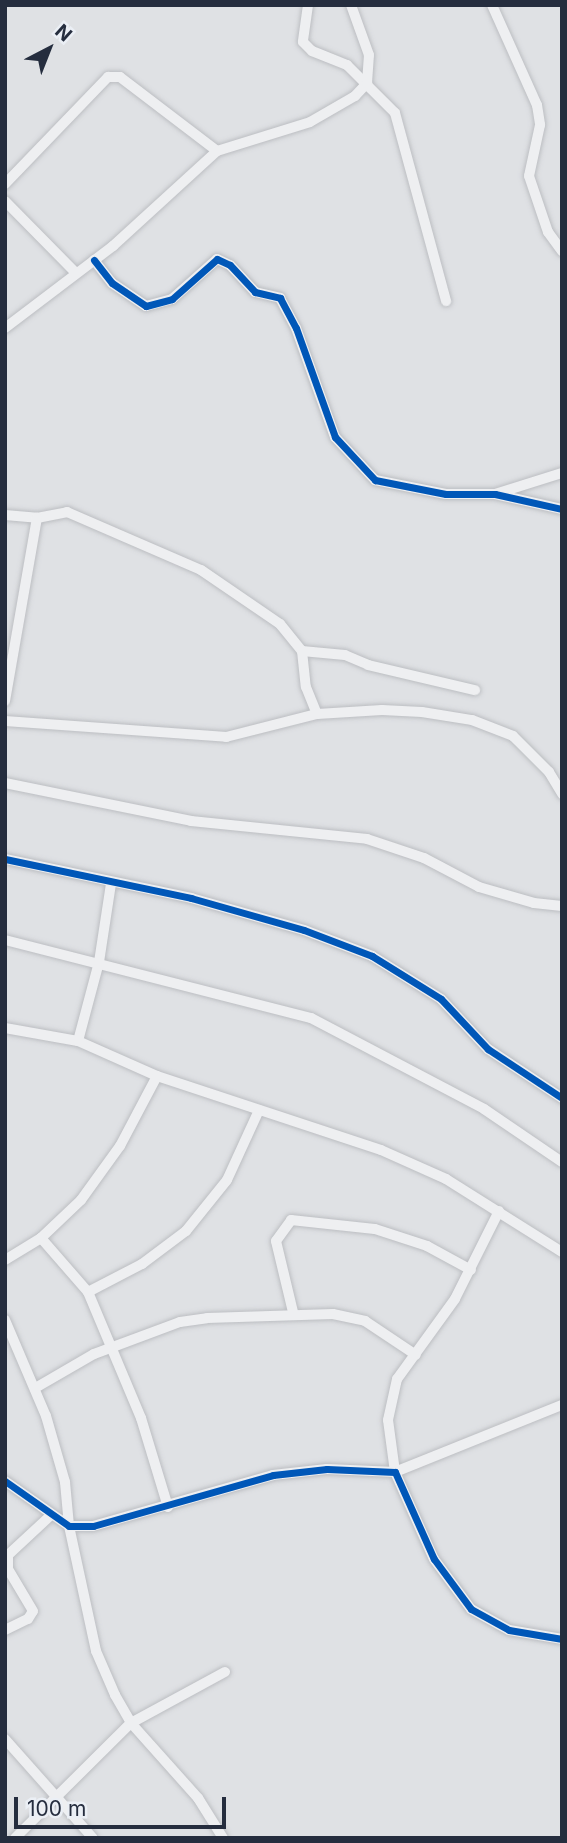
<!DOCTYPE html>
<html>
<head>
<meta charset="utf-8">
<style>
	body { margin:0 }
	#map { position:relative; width:567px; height:1843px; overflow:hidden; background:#dfe1e4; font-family:Inter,sans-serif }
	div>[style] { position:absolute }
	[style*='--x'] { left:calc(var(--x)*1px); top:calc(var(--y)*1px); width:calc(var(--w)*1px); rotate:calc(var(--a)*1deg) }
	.roads { filter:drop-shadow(0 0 2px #bcbec2) drop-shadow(0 0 2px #bcbec2) }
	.minor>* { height:10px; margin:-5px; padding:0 5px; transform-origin:5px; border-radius:5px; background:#eeeff1 }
	.cycleway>* { height:7px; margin:-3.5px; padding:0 3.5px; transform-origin:3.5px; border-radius:3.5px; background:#0057b8 }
	span { translate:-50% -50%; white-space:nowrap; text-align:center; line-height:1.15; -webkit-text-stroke:5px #ebeff5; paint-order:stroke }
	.frame { position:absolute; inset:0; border:7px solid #252d3e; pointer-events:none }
	.north { position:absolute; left:14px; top:14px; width:70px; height:70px; -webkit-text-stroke:5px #ebeff5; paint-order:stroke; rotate:42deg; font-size:19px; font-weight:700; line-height:28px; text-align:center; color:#252d3e }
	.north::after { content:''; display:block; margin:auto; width:24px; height:32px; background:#252d3e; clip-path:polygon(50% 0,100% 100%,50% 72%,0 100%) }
	.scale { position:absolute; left:14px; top:1797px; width:212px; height:32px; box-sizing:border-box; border:4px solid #252d3e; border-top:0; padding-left:9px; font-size:21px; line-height:24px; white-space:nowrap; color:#252d3e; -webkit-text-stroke:5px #ebeff5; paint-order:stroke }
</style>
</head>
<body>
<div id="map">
	<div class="roads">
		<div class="minor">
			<i style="--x:308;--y:5;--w:37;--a:98"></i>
			<i style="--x:303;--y:42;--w:13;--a:45"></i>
			<i style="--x:312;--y:51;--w:38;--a:22"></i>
			<i style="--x:347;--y:65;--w:68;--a:45"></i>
			<i style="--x:395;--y:113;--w:195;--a:74.8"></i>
			<i style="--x:492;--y:5;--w:110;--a:65.8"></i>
			<i style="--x:537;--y:105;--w:20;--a:81"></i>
			<i style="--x:540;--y:125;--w:52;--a:102.2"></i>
			<i style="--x:529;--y:176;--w:59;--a:71.3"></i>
			<i style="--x:548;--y:232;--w:24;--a:54"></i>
			<i style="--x:5;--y:184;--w:149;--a:-46.1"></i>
			<i style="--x:108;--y:77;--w:12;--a:0"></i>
			<i style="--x:120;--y:77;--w:122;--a:37.3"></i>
			<i style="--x:5;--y:201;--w:101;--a:45.4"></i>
			<i style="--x:94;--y:260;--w:29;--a:52"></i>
			<i style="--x:112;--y:283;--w:41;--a:34.1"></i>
			<i style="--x:146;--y:306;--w:27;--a:-15"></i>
			<i style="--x:172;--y:299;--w:60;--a:-41.6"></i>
			<i style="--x:217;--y:259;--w:14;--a:25"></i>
			<i style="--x:230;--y:265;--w:37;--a:47"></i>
			<i style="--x:255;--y:292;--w:26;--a:13"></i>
			<i style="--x:280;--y:298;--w:34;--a:62"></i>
			<i style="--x:296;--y:328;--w:116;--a:70.3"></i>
			<i style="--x:335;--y:437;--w:59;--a:47.1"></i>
			<i style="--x:375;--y:480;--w:72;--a:11.2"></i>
			<i style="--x:446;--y:494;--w:49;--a:0"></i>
			<i style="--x:495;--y:494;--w:69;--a:12.6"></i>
			<i style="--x:5;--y:328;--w:136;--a:-37.2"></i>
			<i style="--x:113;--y:246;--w:141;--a:-42.4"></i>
			<i style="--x:217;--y:151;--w:97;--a:-17.3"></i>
			<i style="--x:310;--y:122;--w:52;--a:-30"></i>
			<i style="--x:355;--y:96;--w:18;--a:-47"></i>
			<i style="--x:367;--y:83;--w:28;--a:-86"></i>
			<i style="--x:369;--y:55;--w:53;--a:-109.8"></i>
			<i style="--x:495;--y:494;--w:70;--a:-17.4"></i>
			<i style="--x:5;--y:515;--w:32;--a:5"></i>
			<i style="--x:37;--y:518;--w:31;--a:-11"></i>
			<i style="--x:67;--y:512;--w:146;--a:23.4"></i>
			<i style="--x:201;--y:570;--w:96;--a:34.4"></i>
			<i style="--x:280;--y:624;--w:35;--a:51"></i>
			<i style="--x:302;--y:651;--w:36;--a:84"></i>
			<i style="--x:306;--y:687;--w:29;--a:68"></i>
			<i style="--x:302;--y:651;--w:43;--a:5.3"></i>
			<i style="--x:345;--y:655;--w:25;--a:23"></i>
			<i style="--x:368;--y:665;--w:110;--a:13.2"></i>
			<i style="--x:5;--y:701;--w:186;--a:-80.1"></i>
			<i style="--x:5;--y:721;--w:222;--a:4.1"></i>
			<i style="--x:226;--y:737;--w:94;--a:-14.2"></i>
			<i style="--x:317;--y:714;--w:65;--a:-3.5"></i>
			<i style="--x:382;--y:710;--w:40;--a:2.9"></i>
			<i style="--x:422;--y:712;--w:51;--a:9.1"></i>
			<i style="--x:472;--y:720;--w:44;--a:21.3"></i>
			<i style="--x:513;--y:736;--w:51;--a:45"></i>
			<i style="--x:549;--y:772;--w:26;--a:59"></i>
			<i style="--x:5;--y:783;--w:190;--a:11.5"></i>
			<i style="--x:191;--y:821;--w:177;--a:5.8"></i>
			<i style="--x:367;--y:839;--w:60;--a:18.4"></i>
			<i style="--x:424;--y:858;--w:62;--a:27.8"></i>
			<i style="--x:479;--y:887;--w:57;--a:16.2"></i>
			<i style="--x:534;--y:903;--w:28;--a:6"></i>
			<i style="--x:5;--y:859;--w:190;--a:11.8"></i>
			<i style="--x:191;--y:898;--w:117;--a:15.8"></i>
			<i style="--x:304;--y:930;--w:73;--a:20.9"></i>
			<i style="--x:372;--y:956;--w:81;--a:31.9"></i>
			<i style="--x:441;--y:999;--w:69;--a:46.8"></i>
			<i style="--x:488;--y:1049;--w:89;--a:33.5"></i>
			<i style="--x:5;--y:940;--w:316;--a:14.3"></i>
			<i style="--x:311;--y:1018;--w:195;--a:27.7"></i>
			<i style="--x:484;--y:1109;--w:94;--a:34.2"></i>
			<i style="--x:5;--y:1028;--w:74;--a:10.1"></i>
			<i style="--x:78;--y:1041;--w:86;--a:23.9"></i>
			<i style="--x:157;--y:1076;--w:236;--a:18.3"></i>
			<i style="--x:381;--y:1150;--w:71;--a:24"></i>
			<i style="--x:446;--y:1179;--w:137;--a:32.2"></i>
			<i style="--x:78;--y:1041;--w:82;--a:-75.1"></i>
			<i style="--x:99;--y:962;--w:79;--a:-81.3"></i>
			<i style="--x:499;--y:1211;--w:98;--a:116.6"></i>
			<i style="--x:455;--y:1299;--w:99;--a:125.9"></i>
			<i style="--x:397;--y:1379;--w:42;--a:102.4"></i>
			<i style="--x:388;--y:1420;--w:52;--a:82.3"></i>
			<i style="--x:395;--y:1472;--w:180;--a:-21.9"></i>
			<i style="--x:41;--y:1238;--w:72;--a:49"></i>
			<i style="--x:88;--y:1292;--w:137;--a:67.2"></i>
			<i style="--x:141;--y:1418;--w:93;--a:73.1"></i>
			<i style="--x:5;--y:1260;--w:42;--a:-31.4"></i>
			<i style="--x:41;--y:1238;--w:55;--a:-43.5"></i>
			<i style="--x:81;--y:1200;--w:67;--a:-54.2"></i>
			<i style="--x:120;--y:1146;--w:79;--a:-62.1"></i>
			<i style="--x:88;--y:1292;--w:61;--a:-27.4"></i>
			<i style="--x:142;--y:1264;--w:55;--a:-36.9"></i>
			<i style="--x:186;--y:1231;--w:65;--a:-51.2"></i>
			<i style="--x:227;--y:1180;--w:77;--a:-65.4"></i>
			<i style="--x:293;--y:1312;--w:73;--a:-103.5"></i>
			<i style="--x:276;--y:1241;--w:26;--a:-54"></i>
			<i style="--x:291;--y:1220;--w:84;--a:6.1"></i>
			<i style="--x:375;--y:1229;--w:55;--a:18.1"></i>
			<i style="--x:427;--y:1246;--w:50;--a:28.6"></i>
			<i style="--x:5;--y:1320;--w:104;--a:66.9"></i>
			<i style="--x:46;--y:1416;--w:69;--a:73.9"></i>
			<i style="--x:65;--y:1482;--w:44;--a:84.8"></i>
			<i style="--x:69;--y:1526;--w:128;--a:77.8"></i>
			<i style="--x:96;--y:1651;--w:48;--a:66.6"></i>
			<i style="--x:115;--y:1695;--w:32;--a:60"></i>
			<i style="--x:131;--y:1723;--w:101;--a:48.2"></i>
			<i style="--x:198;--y:1798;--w:47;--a:58"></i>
			<i style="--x:37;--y:1387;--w:66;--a:-30.1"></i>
			<i style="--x:94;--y:1354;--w:92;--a:-20.4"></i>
			<i style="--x:180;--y:1322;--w:27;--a:-8"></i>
			<i style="--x:207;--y:1318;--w:126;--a:-1.8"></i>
			<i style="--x:333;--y:1314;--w:33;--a:12"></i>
			<i style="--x:365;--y:1321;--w:61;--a:33.7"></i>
			<i style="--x:5;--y:1481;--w:78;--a:35.1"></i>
			<i style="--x:69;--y:1526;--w:24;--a:0"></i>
			<i style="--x:93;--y:1526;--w:187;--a:-15.8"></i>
			<i style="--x:273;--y:1475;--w:54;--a:-6.3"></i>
			<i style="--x:327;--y:1469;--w:68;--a:2.5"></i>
			<i style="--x:395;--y:1472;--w:95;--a:65.9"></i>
			<i style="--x:434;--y:1559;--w:62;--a:53.5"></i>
			<i style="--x:471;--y:1609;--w:43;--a:28.9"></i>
			<i style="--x:509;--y:1630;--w:54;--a:9.6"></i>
			<i style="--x:5;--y:1630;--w:25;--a:-26"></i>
			<i style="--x:28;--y:1619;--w:9;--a:-58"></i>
			<i style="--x:33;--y:1611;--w:49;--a:-120.8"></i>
			<i style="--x:8;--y:1569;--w:14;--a:-90"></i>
			<i style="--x:8;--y:1555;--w:59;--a:-42.9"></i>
			<i style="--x:5;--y:1739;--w:132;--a:48.4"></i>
			<i style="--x:15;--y:1838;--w:163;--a:-44.8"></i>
			<i style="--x:131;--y:1723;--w:107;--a:-28.5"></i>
		</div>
	</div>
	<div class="cycleway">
		<i style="--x:94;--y:260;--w:29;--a:52"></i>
		<i style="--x:112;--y:283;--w:41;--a:34.1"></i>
		<i style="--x:146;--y:306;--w:27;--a:-15"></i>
		<i style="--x:172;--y:299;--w:60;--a:-41.6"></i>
		<i style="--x:217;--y:259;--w:14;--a:25"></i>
		<i style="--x:230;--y:265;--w:37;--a:47"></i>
		<i style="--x:255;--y:292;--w:26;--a:13"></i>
		<i style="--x:280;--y:298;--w:34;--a:62"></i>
		<i style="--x:296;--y:328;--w:116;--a:70.3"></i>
		<i style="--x:335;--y:437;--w:59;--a:47.1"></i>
		<i style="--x:375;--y:480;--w:72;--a:11.2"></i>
		<i style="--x:446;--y:494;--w:49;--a:0"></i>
		<i style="--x:495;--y:494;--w:69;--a:12.6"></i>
		<i style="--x:5;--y:859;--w:190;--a:11.8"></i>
		<i style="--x:191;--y:898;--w:117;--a:15.8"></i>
		<i style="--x:304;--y:930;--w:73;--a:20.9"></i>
		<i style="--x:372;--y:956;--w:81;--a:31.9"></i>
		<i style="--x:441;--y:999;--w:69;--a:46.8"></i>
		<i style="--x:488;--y:1049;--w:89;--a:33.5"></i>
		<i style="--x:5;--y:1481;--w:78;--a:35.1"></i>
		<i style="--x:69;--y:1526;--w:24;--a:0"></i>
		<i style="--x:93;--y:1526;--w:187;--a:-15.8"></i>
		<i style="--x:273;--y:1475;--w:54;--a:-6.3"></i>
		<i style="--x:327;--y:1469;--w:68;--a:2.5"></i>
		<i style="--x:395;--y:1472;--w:95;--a:65.9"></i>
		<i style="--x:434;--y:1559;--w:62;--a:53.5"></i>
		<i style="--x:471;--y:1609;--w:43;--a:28.9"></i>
		<i style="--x:509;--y:1630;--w:54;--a:9.6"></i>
	</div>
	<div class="frame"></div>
	<div class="north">N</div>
	<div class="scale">100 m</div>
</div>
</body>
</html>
